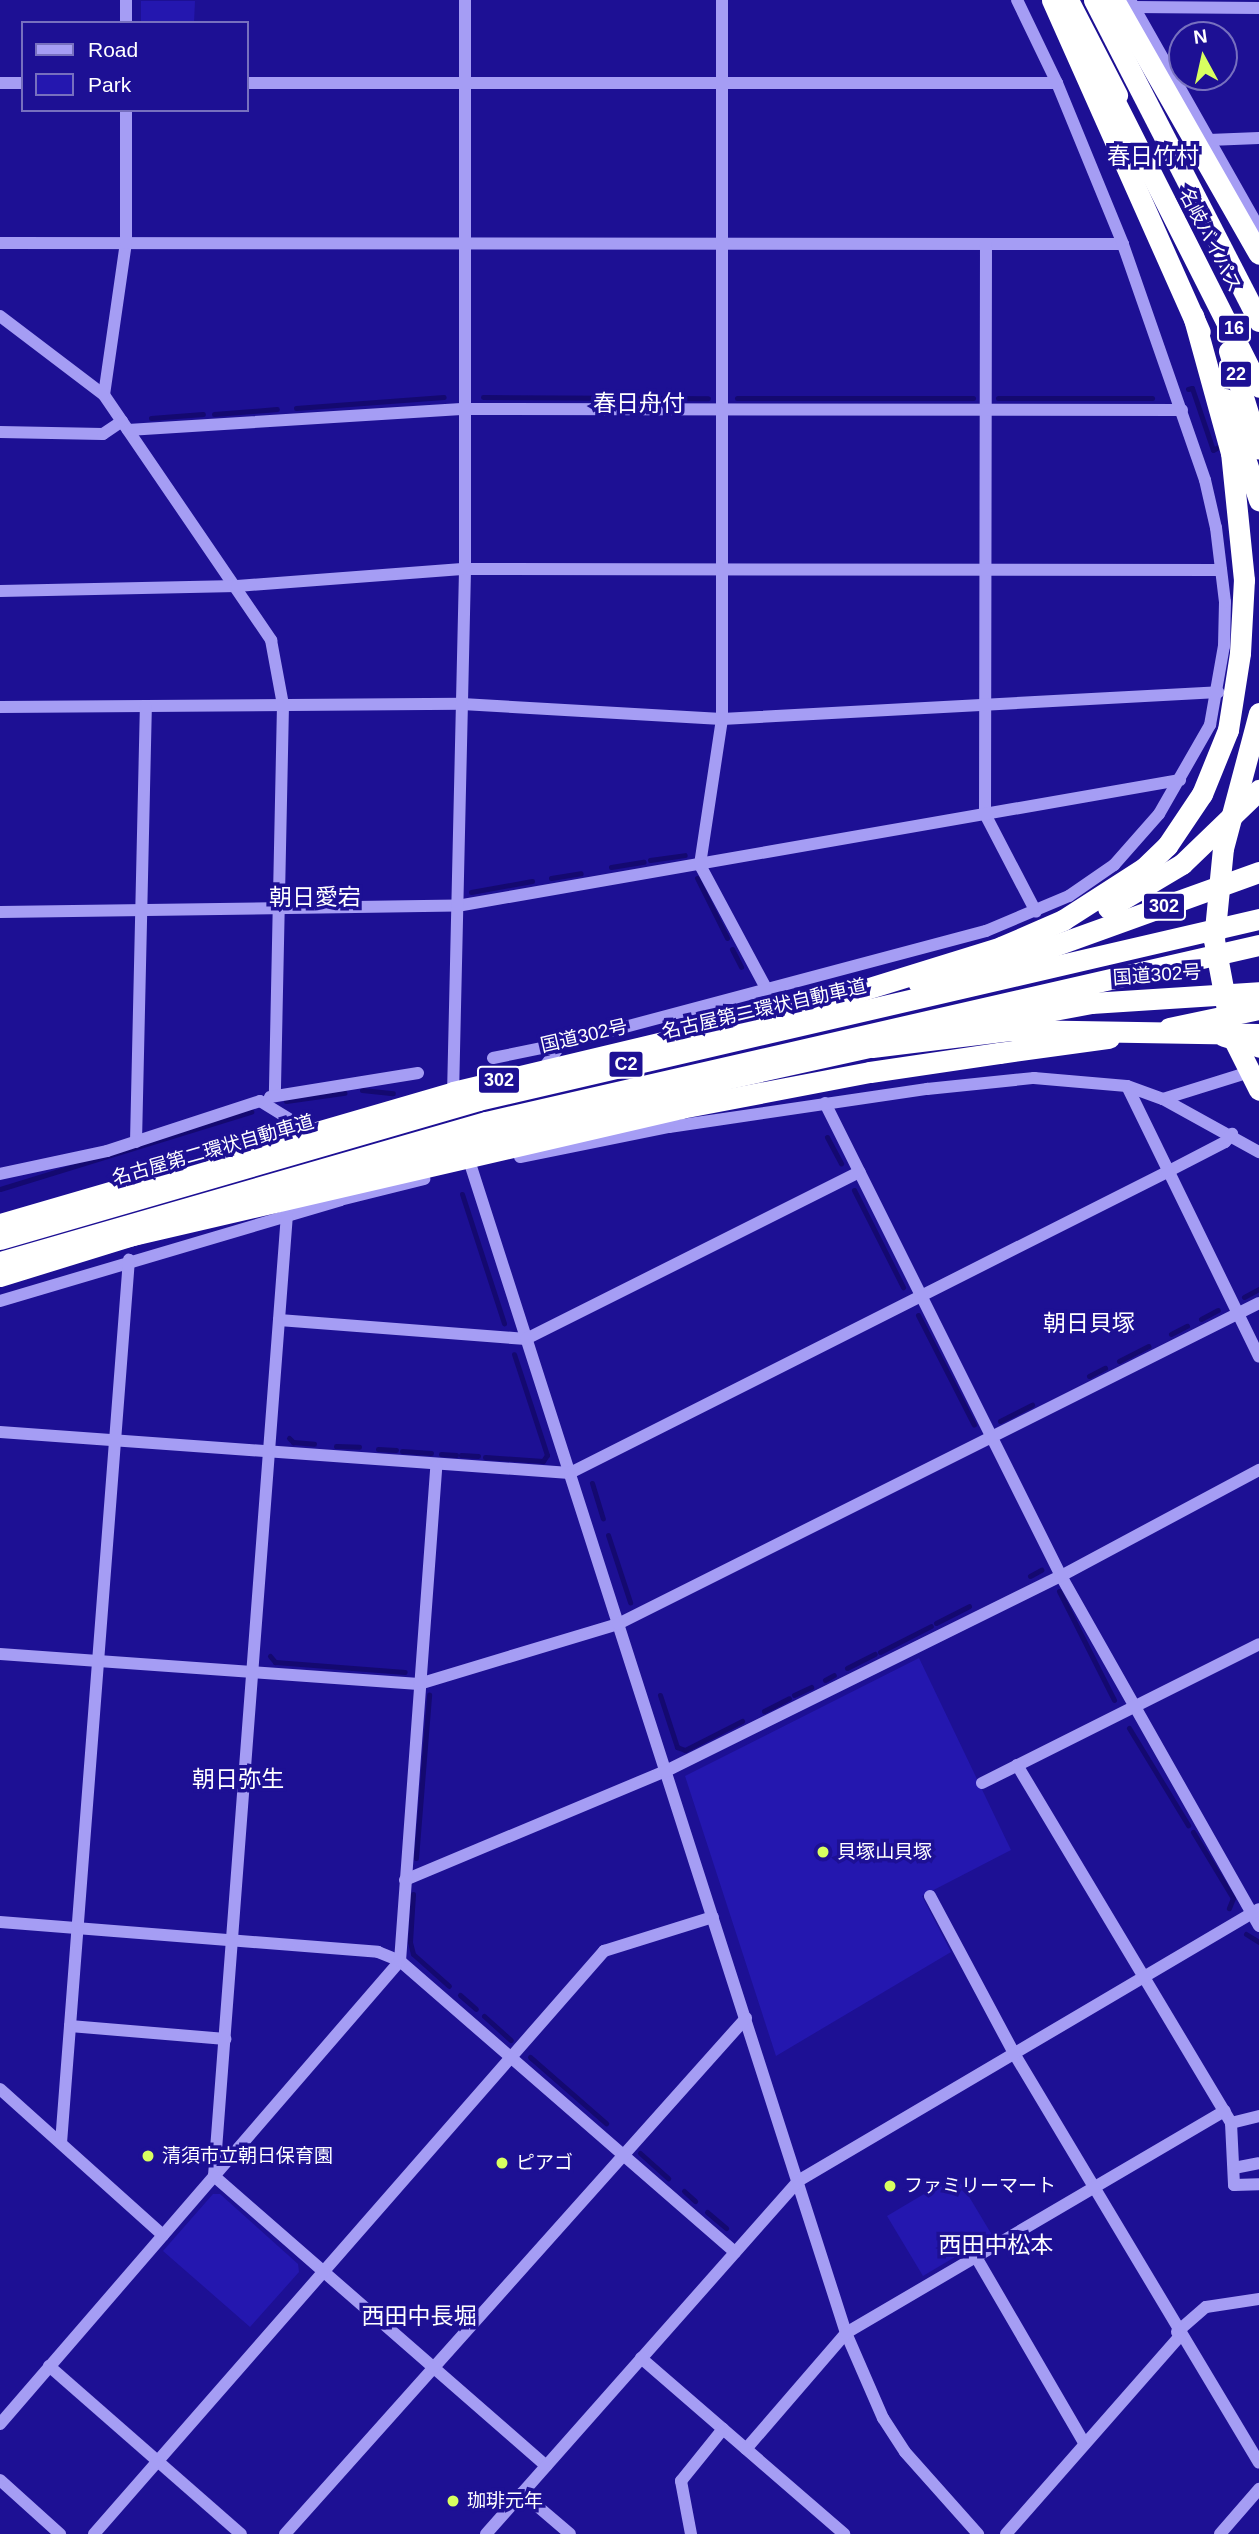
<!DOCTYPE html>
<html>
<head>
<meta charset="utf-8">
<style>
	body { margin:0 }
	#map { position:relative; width:1259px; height:2534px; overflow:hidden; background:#1d1094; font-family:Arial,"Noto Sans JP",sans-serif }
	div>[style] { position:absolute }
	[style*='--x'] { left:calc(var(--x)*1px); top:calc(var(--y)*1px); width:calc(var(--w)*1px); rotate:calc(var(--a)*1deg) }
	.green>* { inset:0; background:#2417af }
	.stream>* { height:5px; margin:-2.5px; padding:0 2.5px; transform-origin:2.5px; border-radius:2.5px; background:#140970 }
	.minor>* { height:12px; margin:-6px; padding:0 6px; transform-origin:6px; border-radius:6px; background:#a59df4 }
	.highway>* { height:21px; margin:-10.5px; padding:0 10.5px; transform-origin:10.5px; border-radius:10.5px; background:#fff }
	.highway-bridge>* { height:21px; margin:-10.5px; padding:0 10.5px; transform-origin:10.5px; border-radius:10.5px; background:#fff }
	.dots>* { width:19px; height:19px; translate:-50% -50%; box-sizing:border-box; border:4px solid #1d1094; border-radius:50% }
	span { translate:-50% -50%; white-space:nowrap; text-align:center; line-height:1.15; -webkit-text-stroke:7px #1d1094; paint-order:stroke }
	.shield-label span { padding:2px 5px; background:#1d1094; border:2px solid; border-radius:5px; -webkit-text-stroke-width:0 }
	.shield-label { font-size:18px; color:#fff; font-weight:700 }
	.street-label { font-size:19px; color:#fff }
	.poi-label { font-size:19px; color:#fff }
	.left { translate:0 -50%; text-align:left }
	.quarter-label { font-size:23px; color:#fff }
	.legend { position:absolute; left:21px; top:21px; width:228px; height:91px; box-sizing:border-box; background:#1d1094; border:2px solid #7770bf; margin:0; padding:9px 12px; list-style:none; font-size:21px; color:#fff }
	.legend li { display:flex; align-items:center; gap:14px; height:35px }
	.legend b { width:35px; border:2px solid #7770bf }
	.north { position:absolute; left:1168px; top:21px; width:70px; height:70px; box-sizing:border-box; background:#1d1094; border:2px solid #7770bf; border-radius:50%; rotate:352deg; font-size:19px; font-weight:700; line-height:28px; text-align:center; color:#fff }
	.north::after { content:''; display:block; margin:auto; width:24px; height:32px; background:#d8ff60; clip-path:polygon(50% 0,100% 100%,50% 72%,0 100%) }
</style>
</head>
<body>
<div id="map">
	<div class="green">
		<i style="clip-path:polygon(141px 1px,195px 1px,194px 23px,141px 23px)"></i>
		<i style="clip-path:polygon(919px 1658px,1011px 1850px,922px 1896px,951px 1952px,776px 2056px,685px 1776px)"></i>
		<i style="clip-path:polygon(956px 2175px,992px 2235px,923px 2276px,887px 2216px)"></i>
		<i style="clip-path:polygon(213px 2194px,220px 2194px,298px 2264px,299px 2272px,250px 2327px,163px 2251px)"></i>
	</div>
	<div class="stream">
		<i style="--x:1188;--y:389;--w:4;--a:-14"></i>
		<i style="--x:1192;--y:388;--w:65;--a:71.3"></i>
		<i style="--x:1213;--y:450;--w:10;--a:-29"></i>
		<i style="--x:483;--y:397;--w:225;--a:0.3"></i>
		<i style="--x:737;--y:398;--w:236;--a:0"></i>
		<i style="--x:998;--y:398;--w:154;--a:0"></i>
		<i style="--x:296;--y:408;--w:148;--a:-4.3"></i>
		<i style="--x:214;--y:414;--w:63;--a:-4.5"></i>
		<i style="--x:151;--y:418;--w:52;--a:-4.4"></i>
		<i style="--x:650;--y:860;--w:35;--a:-8"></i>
		<i style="--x:611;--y:867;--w:33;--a:-9"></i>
		<i style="--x:551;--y:878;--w:30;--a:-9"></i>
		<i style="--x:697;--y:878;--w:67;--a:63.4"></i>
		<i style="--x:471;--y:892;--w:62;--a:-10.2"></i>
		<i style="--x:732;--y:949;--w:20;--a:63"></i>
		<i style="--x:362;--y:1090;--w:31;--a:6"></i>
		<i style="--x:286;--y:1101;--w:59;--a:-7.9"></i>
		<i style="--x:827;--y:1137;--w:30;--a:62"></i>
		<i style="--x:0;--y:1189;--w:263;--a:-17.1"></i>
		<i style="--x:854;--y:1190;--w:109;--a:63.2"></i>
		<i style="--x:462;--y:1194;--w:136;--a:72"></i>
		<i style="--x:1244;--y:1297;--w:17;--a:-28"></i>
		<i style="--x:918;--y:1315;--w:123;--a:63"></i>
		<i style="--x:1201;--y:1319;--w:19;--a:-28"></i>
		<i style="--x:1171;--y:1334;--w:18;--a:-27"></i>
		<i style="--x:1119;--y:1361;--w:33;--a:-27"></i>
		<i style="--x:1089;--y:1376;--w:18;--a:-27"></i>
		<i style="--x:1000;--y:1421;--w:36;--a:-27"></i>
		<i style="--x:289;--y:1438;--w:6;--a:45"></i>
		<i style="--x:293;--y:1442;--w:21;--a:5"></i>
		<i style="--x:336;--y:1446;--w:23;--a:2"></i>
		<i style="--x:378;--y:1449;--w:18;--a:3"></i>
		<i style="--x:402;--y:1451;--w:29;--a:4"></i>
		<i style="--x:441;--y:1454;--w:15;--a:4"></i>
		<i style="--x:461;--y:1455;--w:17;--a:3"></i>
		<i style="--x:485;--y:1457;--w:58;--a:3.9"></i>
		<i style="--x:543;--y:1461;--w:7;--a:-56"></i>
		<i style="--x:547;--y:1455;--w:106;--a:-108.1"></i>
		<i style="--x:592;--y:1483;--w:37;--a:73"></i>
		<i style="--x:608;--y:1535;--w:71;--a:71.8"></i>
		<i style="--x:1030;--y:1576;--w:13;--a:-29"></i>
		<i style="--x:1059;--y:1591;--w:122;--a:63.2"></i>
		<i style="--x:936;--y:1623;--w:37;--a:-27"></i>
		<i style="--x:880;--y:1652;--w:57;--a:-27"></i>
		<i style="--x:270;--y:1656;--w:8;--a:50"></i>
		<i style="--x:275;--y:1662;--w:130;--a:4.4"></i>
		<i style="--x:847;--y:1668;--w:31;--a:-27"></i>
		<i style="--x:825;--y:1680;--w:10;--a:-29"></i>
		<i style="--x:660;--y:1695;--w:55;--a:71.9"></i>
		<i style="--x:677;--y:1747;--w:9;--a:21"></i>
		<i style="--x:685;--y:1750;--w:64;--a:-27"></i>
		<i style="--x:794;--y:1695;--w:19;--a:-25"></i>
		<i style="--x:764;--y:1711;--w:28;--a:-27"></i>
		<i style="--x:1129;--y:1728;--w:114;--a:58.7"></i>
		<i style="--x:1193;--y:1832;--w:77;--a:58.8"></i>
		<i style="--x:1233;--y:1898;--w:11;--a:112"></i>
		<i style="--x:416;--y:1858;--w:164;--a:-85.4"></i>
		<i style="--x:413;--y:1894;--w:48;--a:93.6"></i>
		<i style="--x:410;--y:1942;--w:12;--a:76"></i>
		<i style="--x:413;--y:1954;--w:48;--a:41.6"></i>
		<i style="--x:1246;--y:1934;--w:15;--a:32"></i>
		<i style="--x:460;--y:1995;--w:21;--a:41"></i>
		<i style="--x:484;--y:2016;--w:36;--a:42"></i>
		<i style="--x:530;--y:2057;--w:101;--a:41"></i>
		<i style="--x:640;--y:2153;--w:38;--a:42"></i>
		<i style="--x:684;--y:2191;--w:15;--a:42"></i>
		<i style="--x:707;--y:2212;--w:25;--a:40"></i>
	</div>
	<div class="minor">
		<i style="--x:722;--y:0;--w:719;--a:90"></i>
		<i style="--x:722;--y:719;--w:148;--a:98.6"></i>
		<i style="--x:700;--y:865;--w:144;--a:61.8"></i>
		<i style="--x:1130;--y:0;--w:262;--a:60.5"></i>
		<i style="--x:1133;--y:7;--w:126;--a:0.5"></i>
		<i style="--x:126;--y:23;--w:23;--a:-90"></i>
		<i style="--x:0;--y:83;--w:23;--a:0"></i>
		<i style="--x:247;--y:83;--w:810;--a:0"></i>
		<i style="--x:1209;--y:140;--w:50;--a:-2.3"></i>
		<i style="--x:0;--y:243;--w:1123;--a:0.05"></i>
		<i style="--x:986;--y:244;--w:570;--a:90.1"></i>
		<i style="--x:985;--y:814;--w:110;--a:62.5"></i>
		<i style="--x:0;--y:316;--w:131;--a:37.2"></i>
		<i style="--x:104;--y:395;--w:297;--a:55.7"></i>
		<i style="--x:271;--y:640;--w:66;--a:79.5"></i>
		<i style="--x:283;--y:705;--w:390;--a:91.2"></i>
		<i style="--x:104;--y:395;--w:154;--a:-81.8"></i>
		<i style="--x:126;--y:243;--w:133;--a:-90"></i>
		<i style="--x:128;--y:430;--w:338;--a:-3.6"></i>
		<i style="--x:465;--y:409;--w:717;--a:0.08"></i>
		<i style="--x:0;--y:432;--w:103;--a:1.1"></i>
		<i style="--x:103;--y:434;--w:23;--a:-34"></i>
		<i style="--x:0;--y:591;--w:237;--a:-1.2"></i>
		<i style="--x:237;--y:586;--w:229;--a:-4.3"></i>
		<i style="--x:465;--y:569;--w:756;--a:0.08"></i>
		<i style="--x:0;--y:707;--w:462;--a:-0.4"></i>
		<i style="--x:462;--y:704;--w:260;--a:3.3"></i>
		<i style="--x:722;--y:719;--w:497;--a:-3.1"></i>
		<i style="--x:0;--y:912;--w:457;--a:-0.8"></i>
		<i style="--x:457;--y:906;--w:734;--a:-9.89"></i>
		<i style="--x:493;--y:1058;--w:69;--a:-11.6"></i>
		<i style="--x:543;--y:1069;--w:31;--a:-54"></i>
		<i style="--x:561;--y:1044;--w:440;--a:-14.9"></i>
		<i style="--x:986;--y:931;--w:90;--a:-22.9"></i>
		<i style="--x:1069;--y:896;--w:55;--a:-34.6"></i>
		<i style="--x:1114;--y:865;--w:68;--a:-48.6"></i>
		<i style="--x:1159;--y:814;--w:103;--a:-60.2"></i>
		<i style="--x:1210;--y:725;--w:80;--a:-80"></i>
		<i style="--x:1224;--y:646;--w:44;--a:-88.7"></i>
		<i style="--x:1225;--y:602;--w:75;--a:-96.9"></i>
		<i style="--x:1216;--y:528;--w:49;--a:-102.9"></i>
		<i style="--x:1205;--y:480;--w:250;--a:-109.2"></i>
		<i style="--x:1123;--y:244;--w:174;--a:-112.3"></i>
		<i style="--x:1057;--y:83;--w:92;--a:-115.7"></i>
		<i style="--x:1127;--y:1086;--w:301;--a:64"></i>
		<i style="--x:453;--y:1095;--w:526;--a:-88.69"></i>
		<i style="--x:465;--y:569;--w:569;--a:-90"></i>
		<i style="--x:270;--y:1097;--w:150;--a:-9.2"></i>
		<i style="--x:1163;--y:1099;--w:94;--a:-17.3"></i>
		<i style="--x:825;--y:1103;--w:529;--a:63.48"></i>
		<i style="--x:1061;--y:1576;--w:402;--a:60.5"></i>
		<i style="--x:648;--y:1117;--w:23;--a:25"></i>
		<i style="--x:669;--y:1127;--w:261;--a:-8.4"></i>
		<i style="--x:927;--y:1089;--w:108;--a:-5.9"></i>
		<i style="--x:1034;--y:1078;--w:93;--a:4.9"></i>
		<i style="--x:1127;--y:1086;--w:38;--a:20"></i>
		<i style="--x:1163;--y:1099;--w:110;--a:28.9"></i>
		<i style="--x:136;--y:1142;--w:436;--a:-88.7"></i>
		<i style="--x:467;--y:1154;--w:1238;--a:72.18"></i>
		<i style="--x:846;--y:2333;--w:93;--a:66.5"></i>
		<i style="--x:883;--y:2418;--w:40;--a:57.1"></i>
		<i style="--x:905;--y:2452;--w:110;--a:48.3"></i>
		<i style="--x:520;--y:1157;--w:152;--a:-11.4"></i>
		<i style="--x:0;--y:1174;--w:109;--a:-12.1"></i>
		<i style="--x:107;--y:1151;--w:161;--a:-18.1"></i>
		<i style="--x:260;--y:1101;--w:57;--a:31.5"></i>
		<i style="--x:340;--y:1200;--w:87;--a:-14"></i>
		<i style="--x:0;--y:1301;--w:355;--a:-16.5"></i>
		<i style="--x:340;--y:1200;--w:18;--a:-49"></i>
		<i style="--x:279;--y:1320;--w:248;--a:4.4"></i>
		<i style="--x:526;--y:1339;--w:373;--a:-26.6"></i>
		<i style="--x:0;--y:1432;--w:571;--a:4.11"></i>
		<i style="--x:570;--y:1473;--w:669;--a:-26.76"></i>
		<i style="--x:1167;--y:1172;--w:65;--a:-27.3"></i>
		<i style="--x:1225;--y:1142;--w:11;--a:-49"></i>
		<i style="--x:0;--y:1654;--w:420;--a:4.1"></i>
		<i style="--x:419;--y:1684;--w:208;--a:-16.8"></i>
		<i style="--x:618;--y:1624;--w:717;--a:-26.6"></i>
		<i style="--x:1017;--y:1765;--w:417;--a:59.1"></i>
		<i style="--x:1231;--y:2123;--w:62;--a:87.2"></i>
		<i style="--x:1234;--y:2185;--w:25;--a:-2"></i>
		<i style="--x:982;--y:1783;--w:310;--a:-26.6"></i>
		<i style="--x:405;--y:1880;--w:283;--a:-22.7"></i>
		<i style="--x:666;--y:1771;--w:441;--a:-26.3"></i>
		<i style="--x:1061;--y:1576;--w:225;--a:-28.2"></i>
		<i style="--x:930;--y:1896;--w:180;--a:61.9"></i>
		<i style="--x:1015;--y:2055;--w:475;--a:59.1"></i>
		<i style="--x:0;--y:1922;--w:379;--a:4.5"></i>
		<i style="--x:378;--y:1952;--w:24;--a:22"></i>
		<i style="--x:400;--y:1961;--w:444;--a:41"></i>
		<i style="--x:70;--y:2026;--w:156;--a:4.8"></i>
		<i style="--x:0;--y:2089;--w:219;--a:41.9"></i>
		<i style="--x:1231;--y:2123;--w:29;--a:-14"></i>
		<i style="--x:61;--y:2143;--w:886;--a:-85.6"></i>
		<i style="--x:1234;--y:2168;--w:25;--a:-11"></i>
		<i style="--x:214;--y:2176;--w:964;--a:-85.66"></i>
		<i style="--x:214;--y:2176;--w:441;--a:41.1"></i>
		<i style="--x:976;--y:2257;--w:216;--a:59.8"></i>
		<i style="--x:1177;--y:2332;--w:38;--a:-41"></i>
		<i style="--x:1206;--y:2307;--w:54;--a:-8.6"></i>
		<i style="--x:641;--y:2358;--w:269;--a:40.9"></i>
		<i style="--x:49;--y:2366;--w:255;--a:41.2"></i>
		<i style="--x:0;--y:2424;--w:612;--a:-49.18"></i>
		<i style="--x:400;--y:1961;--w:496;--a:-85.8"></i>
		<i style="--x:746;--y:2449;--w:153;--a:-49.2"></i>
		<i style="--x:846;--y:2333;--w:439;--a:-30.4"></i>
		<i style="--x:0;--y:2480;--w:81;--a:42"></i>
		<i style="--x:522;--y:2493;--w:63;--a:40.5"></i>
		<i style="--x:94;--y:2534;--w:775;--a:-48.82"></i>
		<i style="--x:604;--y:1951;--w:114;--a:-17.3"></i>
		<i style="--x:285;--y:2534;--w:692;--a:-48.22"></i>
		<i style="--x:486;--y:2534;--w:471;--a:-48.5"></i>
		<i style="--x:798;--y:2181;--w:535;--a:-30.54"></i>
		<i style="--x:691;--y:2534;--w:54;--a:-100.7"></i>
		<i style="--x:681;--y:2481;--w:67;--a:-51.1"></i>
		<i style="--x:1006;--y:2534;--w:264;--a:-48.7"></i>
		<i style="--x:1220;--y:2534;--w:60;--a:-49.1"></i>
	</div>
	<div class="highway">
		<i style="--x:1052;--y:0;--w:363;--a:66"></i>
		<i style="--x:1068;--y:0;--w:107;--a:62.7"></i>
		<i style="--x:1094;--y:0;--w:361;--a:62.8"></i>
		<i style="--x:1114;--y:0;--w:292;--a:60.3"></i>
		<i style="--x:1107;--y:86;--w:337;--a:63.2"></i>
		<i style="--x:1229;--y:351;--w:102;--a:73"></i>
		<i style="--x:1225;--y:399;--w:107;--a:71.4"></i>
		<i style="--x:1182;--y:864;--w:107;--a:-43.9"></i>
		<i style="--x:918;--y:982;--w:131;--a:-14.6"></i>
		<i style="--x:1045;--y:949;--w:227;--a:-19.8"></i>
		<i style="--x:1169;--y:1028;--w:92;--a:-11.9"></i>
		<i style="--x:947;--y:1030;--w:147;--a:-10.6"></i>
		<i style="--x:1091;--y:1003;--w:168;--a:-3.7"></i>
		<i style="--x:1224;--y:1036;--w:37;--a:17"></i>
		<i style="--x:999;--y:1053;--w:111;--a:-7.8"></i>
		<i style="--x:294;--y:1188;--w:329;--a:-14.8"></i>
		<i style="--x:612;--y:1104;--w:283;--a:-12.5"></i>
		<i style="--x:0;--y:1224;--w:472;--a:-16.2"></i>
		<i style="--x:453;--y:1092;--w:355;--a:-13.4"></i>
		<i style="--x:0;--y:1276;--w:149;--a:-17.2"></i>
	</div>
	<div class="highway-bridge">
		<i style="--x:1259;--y:713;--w:140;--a:104.9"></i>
		<i style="--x:1223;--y:848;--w:92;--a:95.6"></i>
		<i style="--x:1214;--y:940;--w:98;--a:79.4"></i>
		<i style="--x:1232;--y:1036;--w:60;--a:63.4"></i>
		<i style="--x:1108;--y:908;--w:86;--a:-30.7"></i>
		<i style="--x:782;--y:1015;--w:229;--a:-17.2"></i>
		<i style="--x:1001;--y:947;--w:68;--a:-23.5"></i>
		<i style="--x:1063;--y:920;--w:96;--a:-32.7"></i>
		<i style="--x:1144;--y:868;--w:32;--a:-44"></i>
		<i style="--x:1167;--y:846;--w:63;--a:-56.1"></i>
		<i style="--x:1202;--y:794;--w:69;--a:-67.9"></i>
		<i style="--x:1228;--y:730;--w:78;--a:-81.1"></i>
		<i style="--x:1240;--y:653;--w:73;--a:-86.9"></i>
		<i style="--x:1244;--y:580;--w:128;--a:-95.8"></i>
		<i style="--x:1231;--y:453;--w:143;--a:-105.4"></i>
		<i style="--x:872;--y:1047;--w:139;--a:-7"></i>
		<i style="--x:1010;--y:1030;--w:249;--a:0.9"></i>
		<i style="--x:124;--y:1237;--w:572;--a:-13.04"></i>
		<i style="--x:681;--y:1108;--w:192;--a:-10.8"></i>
		<i style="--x:870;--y:1072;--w:130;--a:-8.4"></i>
		<i style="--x:0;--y:1239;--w:498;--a:-16.2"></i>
		<i style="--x:478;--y:1100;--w:802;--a:-13.05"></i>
		<i style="--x:0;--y:1262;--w:506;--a:-16.07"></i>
		<i style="--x:486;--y:1122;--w:793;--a:-12.9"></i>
	</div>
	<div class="dots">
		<i style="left:823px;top:1852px;background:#d8ff60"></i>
		<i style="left:148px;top:2156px;background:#d8ff60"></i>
		<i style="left:502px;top:2163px;background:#d8ff60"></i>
		<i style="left:890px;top:2186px;background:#d8ff60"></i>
		<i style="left:453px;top:2501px;background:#d8ff60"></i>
	</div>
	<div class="shield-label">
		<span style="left:1234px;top:328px">16</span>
		<span style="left:1236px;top:374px">22</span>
		<span style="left:1164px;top:906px">302</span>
		<span style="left:626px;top:1064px">C2</span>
		<span style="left:499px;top:1080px">302</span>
	</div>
	<div class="street-label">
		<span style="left:1210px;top:240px;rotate:63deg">名岐バイパス</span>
		<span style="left:1157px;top:975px;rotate:-4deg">国道302号</span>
		<span style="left:764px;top:1009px;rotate:-13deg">名古屋第二環状自動車道</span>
		<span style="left:584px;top:1036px;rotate:-13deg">国道302号</span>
		<span style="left:213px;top:1150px;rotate:-16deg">名古屋第二環状自動車道</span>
	</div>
	<div class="poi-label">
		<span class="left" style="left:837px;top:1852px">貝塚山貝塚</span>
		<span class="left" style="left:162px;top:2156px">清須市立朝日保育園</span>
		<span class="left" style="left:516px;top:2163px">ピアゴ</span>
		<span class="left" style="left:904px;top:2186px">ファミリーマート</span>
		<span class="left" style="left:467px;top:2501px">珈琲元年</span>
	</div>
	<div class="quarter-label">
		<span style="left:1153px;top:156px">春日竹村</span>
		<span style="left:639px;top:403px">春日舟付</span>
		<span style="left:315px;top:897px">朝日愛宕</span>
		<span style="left:1089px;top:1323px">朝日貝塚</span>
		<span style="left:238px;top:1779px">朝日弥生</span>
		<span style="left:996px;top:2245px">西田中松本</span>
		<span style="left:419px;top:2316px">西田中長堀</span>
	</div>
	<ul class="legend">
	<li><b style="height:9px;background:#a59df4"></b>Road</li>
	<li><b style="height:19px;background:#2417af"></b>Park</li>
	</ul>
	<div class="north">N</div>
</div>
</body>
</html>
